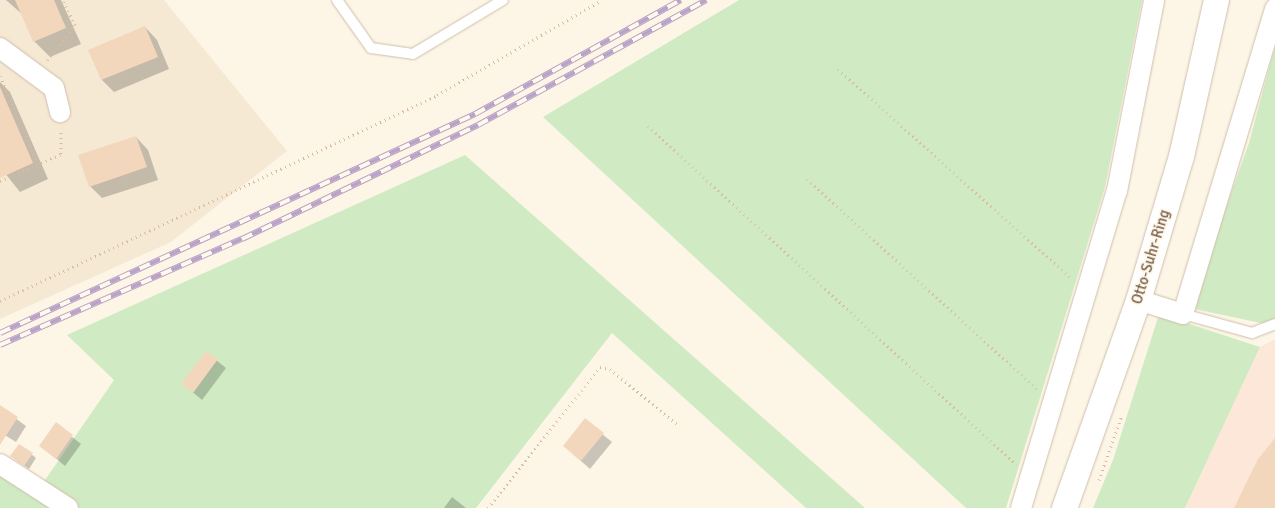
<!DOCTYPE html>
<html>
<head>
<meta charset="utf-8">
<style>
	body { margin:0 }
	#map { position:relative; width:1275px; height:508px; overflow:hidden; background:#fdf6e6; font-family:Signika,sans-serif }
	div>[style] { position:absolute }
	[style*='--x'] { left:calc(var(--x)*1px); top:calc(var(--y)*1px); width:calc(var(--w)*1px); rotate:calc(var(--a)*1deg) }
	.residential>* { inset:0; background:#f5e9d4 }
	.commercial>* { inset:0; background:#fde7d9 }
	.green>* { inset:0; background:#d0ebc3 }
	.shadow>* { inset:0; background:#0003 }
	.building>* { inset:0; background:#f3d7bc }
	.path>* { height:3px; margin-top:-1.5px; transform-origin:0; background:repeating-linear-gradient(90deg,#d8bb9f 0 1px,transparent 0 5px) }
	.roads { filter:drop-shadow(0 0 1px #cfbeac) drop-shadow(0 0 1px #cfbeac) }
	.service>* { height:10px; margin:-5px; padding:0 5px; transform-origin:5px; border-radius:5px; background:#fff }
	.minor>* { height:20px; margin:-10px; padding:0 10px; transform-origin:10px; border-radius:10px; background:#fff }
	.tertiary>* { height:25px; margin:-12.5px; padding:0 12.5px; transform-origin:12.5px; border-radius:12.5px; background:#fff }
	.rail>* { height:5.5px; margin-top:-2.75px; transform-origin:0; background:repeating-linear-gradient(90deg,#fff9ec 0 11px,#baa3c7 0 22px); box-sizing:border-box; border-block:1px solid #baa3c7 }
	span { translate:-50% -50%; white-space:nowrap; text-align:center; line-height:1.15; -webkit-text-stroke:4px #fff9ec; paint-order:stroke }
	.street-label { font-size:15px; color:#775e4a }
</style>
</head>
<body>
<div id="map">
	<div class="residential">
		<i style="clip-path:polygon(0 0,164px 0,287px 151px,171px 242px,0 319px)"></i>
	</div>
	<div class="commercial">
		<i style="clip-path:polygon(1275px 339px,1275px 508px,1185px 508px,1260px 347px)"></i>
	</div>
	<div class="green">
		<i style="clip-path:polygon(739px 0,1142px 0,1105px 187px,1006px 508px,966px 508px,543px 117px)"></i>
		<i style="clip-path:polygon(1275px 46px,1275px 320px,1270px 325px,1190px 308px,1249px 143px)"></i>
		<i style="clip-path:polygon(465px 155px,865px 508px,806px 508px,612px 333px,476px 508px,0 508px,0 473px,34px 496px,114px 380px,67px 335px)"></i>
		<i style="clip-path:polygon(1159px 314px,1260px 347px,1185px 508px,1093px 508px,1113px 460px)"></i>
	</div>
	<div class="shadow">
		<i style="clip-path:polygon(6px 0,61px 0,81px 44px,50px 57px,34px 41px,22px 14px)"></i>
		<i style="clip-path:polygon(145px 27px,157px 40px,169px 69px,114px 92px,102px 80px,90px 50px)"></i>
		<i style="clip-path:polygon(0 82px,10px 92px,48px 179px,20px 192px,0 167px)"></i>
		<i style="clip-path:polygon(136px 137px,148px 150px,158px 180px,102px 198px,90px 186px)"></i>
		<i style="clip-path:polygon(206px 352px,226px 368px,202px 400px,183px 384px)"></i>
		<i style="clip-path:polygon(0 407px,26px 426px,16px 442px,0 432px)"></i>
		<i style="clip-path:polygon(585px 420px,612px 442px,590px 469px,573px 454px)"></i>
		<i style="clip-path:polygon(56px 424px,81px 444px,65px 466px,41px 446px)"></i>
		<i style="clip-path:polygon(20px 445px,36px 458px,29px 469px,16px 460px)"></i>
		<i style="clip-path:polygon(452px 497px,466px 508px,444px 508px)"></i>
	</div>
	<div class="building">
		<i style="clip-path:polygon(15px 0,54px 0,66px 28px,33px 42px)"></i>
		<i style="clip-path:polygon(145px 26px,158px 57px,101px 80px,88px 50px)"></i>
		<i style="clip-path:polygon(0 87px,33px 163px,0 178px)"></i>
		<i style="clip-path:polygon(136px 136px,147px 167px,89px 187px,78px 155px)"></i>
		<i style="clip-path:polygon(206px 351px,218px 359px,193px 393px,181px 384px)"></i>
		<i style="clip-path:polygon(0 405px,18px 417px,0 445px)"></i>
		<i style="clip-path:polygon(585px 418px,604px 433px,581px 461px,563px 446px)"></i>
		<i style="clip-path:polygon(56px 422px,73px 435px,56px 459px,39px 446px)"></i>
		<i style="clip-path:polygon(1275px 438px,1275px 508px,1234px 508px,1258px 459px)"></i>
		<i style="clip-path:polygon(19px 444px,33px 453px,24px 466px,10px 456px)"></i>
	</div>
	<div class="path">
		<i style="--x:47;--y:60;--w:45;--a:-51.3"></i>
		<i style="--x:75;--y:25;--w:28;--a:-116"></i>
		<i style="--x:838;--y:69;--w:314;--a:41.9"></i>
		<i style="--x:0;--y:76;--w:96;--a:66.6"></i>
		<i style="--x:648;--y:126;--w:500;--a:42.6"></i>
		<i style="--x:807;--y:179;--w:311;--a:42.4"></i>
		<i style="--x:0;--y:181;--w:67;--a:-23.9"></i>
		<i style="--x:61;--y:154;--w:25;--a:-90"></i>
		<i style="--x:0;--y:301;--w:483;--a:-25.2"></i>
		<i style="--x:437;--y:95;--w:190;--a:-29.9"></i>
		<i style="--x:1099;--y:480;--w:69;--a:-70.5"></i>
		<i style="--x:488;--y:508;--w:180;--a:-51.5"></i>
		<i style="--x:600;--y:367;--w:10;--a:11"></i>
		<i style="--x:610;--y:369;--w:88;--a:39.5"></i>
	</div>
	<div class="roads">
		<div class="service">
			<i style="--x:337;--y:0;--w:59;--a:54.7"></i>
			<i style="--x:371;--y:48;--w:42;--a:8.1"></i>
			<i style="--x:413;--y:54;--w:105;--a:-31"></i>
			<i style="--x:1183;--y:314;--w:72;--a:15.4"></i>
			<i style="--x:1252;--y:333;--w:25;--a:-21"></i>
		</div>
		<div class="minor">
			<i style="--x:0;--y:48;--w:67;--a:36.5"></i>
			<i style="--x:54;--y:88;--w:25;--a:76"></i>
			<i style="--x:1138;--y:300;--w:47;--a:17.3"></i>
			<i style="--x:1183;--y:314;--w:319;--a:-73.2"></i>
			<i style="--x:0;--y:464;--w:81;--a:32.9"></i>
			<i style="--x:1021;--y:508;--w:331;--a:-73.2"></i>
			<i style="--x:1117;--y:191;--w:195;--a:-79"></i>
		</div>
		<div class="tertiary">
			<i style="--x:1064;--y:508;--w:221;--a:-70.4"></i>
			<i style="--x:1138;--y:300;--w:150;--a:-73.4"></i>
			<i style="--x:1181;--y:156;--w:160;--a:-77.4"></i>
		</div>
	</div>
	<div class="rail">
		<i style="--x:0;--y:333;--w:523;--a:-24.75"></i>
		<i style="--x:475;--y:114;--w:235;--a:-29"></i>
		<i style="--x:0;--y:345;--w:264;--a:-23.7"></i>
		<i style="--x:242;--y:239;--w:262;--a:-25.8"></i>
		<i style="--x:478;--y:125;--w:260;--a:-28.7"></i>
	</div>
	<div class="street-label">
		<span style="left:1151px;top:257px;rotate:-73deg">Otto-Suhr-Ring</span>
	</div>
</div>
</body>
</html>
